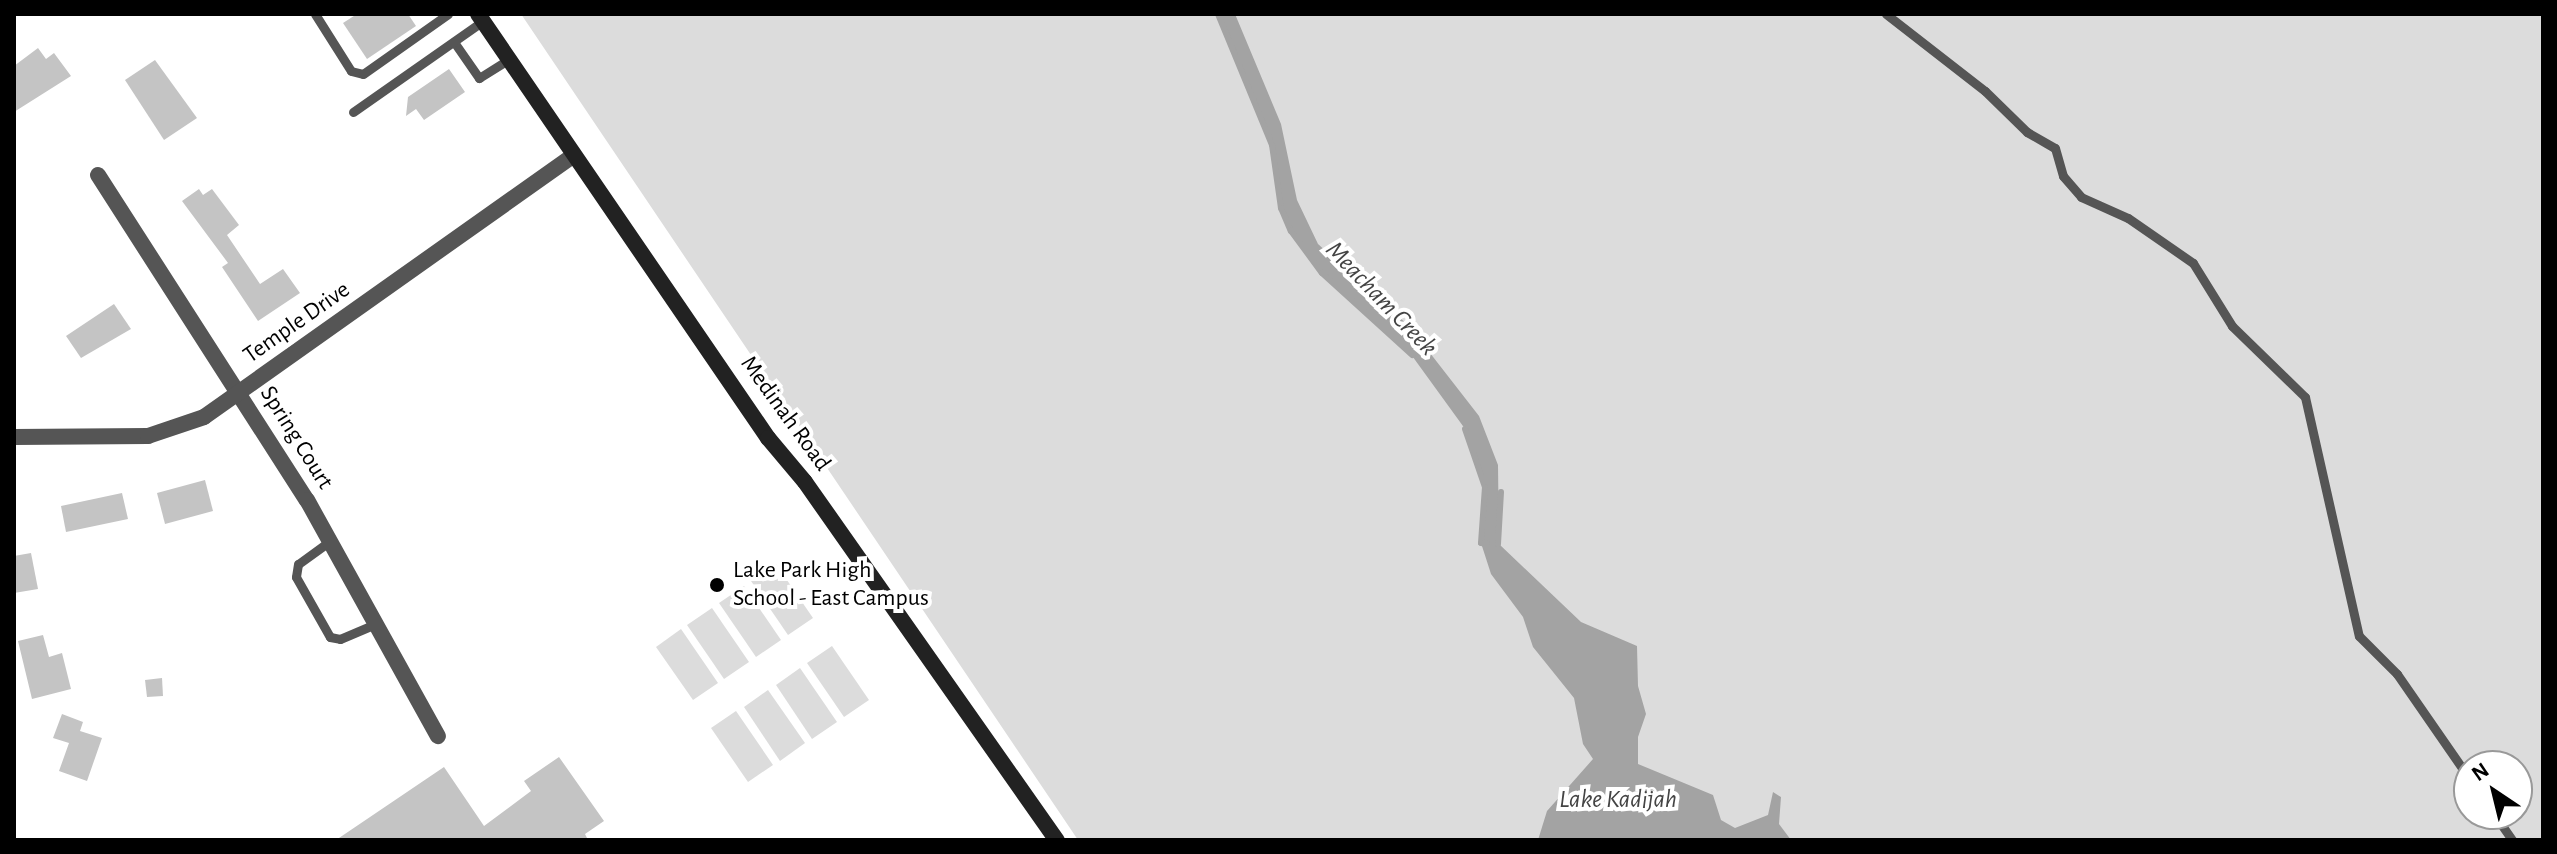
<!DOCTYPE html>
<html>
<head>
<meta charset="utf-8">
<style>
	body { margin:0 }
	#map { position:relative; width:2557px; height:854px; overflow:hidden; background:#fff; font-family:"Alegreya Sans",sans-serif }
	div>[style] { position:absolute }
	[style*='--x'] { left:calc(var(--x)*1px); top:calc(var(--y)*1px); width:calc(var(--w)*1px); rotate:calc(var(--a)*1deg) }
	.green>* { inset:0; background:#dcdcdc }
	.water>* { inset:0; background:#a3a3a3 }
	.stream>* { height:6px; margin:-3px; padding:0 3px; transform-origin:3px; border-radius:3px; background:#a3a3a3 }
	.building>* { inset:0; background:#c4c4c4 }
	.service>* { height:9px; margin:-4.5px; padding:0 4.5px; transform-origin:4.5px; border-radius:4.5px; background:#555 }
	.minor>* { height:16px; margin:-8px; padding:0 8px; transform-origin:8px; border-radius:8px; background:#555 }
	.secondary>* { height:16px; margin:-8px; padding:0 8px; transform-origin:8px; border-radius:8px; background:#222 }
	.dots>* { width:22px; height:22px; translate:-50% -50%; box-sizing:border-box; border:4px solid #fff; border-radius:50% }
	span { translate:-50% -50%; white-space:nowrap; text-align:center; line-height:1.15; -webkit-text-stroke:8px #fff; paint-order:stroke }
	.street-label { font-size:24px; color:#000 }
	.poi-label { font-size:24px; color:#000 }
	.left { translate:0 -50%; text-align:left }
	.water-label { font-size:26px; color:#444; font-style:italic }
	.frame { position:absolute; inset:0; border:16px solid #000; pointer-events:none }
	.north { position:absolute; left:2453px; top:750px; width:80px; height:80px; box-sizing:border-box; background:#fff; border:2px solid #999; border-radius:50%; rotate:325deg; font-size:22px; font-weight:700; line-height:32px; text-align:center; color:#000 }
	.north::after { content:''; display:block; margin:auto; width:28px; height:36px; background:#000; clip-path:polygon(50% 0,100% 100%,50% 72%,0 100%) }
</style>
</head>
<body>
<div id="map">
	<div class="green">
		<i style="clip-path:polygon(evenodd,521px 14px,2543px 14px,2543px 840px,1078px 840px,521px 14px,2469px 766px,2517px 766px,2517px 814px,2469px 814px,2469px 766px)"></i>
		<i style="clip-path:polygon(776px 564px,813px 618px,788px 635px,751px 581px)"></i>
		<i style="clip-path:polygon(744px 586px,781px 640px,756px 657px,719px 603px)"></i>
		<i style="clip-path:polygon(712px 608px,749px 662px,724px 679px,687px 625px)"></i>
		<i style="clip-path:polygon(681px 629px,718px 683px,693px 700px,656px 647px)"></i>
		<i style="clip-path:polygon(832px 646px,869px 700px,844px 717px,807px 663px)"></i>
		<i style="clip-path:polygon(800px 668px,837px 722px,812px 739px,776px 685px)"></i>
		<i style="clip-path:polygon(768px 690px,805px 743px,780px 761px,744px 707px)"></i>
		<i style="clip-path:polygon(736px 711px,773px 765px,748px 782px,711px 728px)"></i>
	</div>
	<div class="water">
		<i style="clip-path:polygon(1218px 14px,1235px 14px,1281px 124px,1297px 200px,1318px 244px,1409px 326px,1479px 416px,1498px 465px,1499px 544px,1581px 622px,1637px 646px,1638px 686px,1646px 714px,1638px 737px,1638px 764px,1713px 795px,1721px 820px,1735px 828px,1768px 815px,1773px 792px,1781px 797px,1779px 824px,1791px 840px,1538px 840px,1547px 811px,1593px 759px,1583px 744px,1574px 698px,1533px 647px,1523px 617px,1491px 574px,1481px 543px,1485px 487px,1468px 433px,1410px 353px,1322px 273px,1291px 231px,1281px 208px,1272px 145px)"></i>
	</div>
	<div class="stream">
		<i style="--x:1218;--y:14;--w:142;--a:67.6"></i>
		<i style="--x:1272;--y:145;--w:64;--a:81.9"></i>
		<i style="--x:1281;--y:208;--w:25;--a:67"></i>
		<i style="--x:1291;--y:231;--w:52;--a:53.6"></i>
		<i style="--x:1322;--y:273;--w:122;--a:42.3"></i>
		<i style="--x:1465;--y:429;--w:61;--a:71"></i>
		<i style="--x:1485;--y:487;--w:56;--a:94.1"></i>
		<i style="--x:1481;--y:543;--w:6;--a:9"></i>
		<i style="--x:1498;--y:544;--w:52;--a:-86.7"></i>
	</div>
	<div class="building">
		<i style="clip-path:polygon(357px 14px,408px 14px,416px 26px,367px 59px,343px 23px)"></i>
		<i style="clip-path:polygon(38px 48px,46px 59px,54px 53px,71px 76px,14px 112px,14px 66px)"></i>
		<i style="clip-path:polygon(155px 60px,197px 118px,164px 140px,125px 80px)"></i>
		<i style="clip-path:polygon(449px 69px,465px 92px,424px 120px,416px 109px,406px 116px,408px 97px)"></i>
		<i style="clip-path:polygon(199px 189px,203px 195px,212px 189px,239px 225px,227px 235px,260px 284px,283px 269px,300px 293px,258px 321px,222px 267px,228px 263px,182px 201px)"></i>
		<i style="clip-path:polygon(114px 304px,131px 329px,81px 358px,66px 336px)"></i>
		<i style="clip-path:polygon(205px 480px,213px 511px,165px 524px,157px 493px)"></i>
		<i style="clip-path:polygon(122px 493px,128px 519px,66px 532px,61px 506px)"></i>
		<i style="clip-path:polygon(31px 553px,38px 589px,14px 593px,14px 556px)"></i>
		<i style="clip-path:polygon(43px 635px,49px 657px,62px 653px,71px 689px,32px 699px,18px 641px)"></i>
		<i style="clip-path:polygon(162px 678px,163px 696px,147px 697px,145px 680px)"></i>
		<i style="clip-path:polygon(62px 714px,83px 722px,80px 731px,102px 738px,87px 781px,59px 771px,69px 743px,53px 738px)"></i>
		<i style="clip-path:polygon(559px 757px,604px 821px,585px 834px,588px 840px,336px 840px,444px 767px,484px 826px,531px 791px,524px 781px)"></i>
	</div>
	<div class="service">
		<i style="--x:315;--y:14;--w:67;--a:57.7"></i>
		<i style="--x:351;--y:71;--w:12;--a:14"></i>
		<i style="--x:363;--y:74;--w:104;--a:-35.2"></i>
		<i style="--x:1886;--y:14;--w:125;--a:37.9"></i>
		<i style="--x:1985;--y:91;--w:59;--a:44.3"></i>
		<i style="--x:2027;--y:132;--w:32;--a:30"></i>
		<i style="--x:2055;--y:148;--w:29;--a:74"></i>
		<i style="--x:2063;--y:176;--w:28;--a:49"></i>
		<i style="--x:2081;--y:197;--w:51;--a:24.1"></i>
		<i style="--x:2128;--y:218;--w:79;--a:34.7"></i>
		<i style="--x:2193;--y:263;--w:74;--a:58.2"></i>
		<i style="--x:2232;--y:326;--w:102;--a:44.2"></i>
		<i style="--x:2305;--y:397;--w:245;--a:77.3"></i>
		<i style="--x:2359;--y:636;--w:54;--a:45"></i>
		<i style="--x:2397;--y:674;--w:126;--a:55.3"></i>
		<i style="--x:454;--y:42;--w:44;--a:55.2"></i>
		<i style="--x:479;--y:78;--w:36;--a:-32"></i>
		<i style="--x:353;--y:112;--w:159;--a:-35"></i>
		<i style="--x:330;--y:541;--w:39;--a:144"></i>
		<i style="--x:298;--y:564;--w:13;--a:99"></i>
		<i style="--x:296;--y:577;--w:69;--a:60.5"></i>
		<i style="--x:330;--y:637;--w:10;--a:11"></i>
		<i style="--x:340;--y:639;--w:39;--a:-23"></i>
		<i style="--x:2494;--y:814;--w:32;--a:55"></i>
	</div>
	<div class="minor">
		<i style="--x:98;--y:175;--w:386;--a:57.3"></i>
		<i style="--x:307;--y:500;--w:270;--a:61"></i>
		<i style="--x:14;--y:437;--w:134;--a:-0.4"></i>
		<i style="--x:148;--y:436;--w:59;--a:-18.7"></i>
		<i style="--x:204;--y:417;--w:453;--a:-35.3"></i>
	</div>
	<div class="secondary">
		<i style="--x:478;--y:14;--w:514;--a:55.63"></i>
		<i style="--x:768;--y:438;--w:57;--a:49.9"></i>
		<i style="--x:805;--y:482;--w:438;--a:54.9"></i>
	</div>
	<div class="dots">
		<i style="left:717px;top:585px;background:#000"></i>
	</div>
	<div class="street-label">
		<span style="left:297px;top:323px;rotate:-35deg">Temple Drive</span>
		<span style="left:785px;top:414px;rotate:54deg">Medinah Road</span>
		<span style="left:296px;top:438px;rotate:58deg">Spring Court</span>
	</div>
	<div class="poi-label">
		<span class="left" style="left:733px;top:585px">Lake Park High<br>School - East Campus</span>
	</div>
	<div class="water-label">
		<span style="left:1381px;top:299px;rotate:46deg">Meacham Creek</span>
		<span style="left:1618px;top:800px">Lake Kadijah</span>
	</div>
	<div class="frame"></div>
	<div class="north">N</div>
</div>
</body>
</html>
